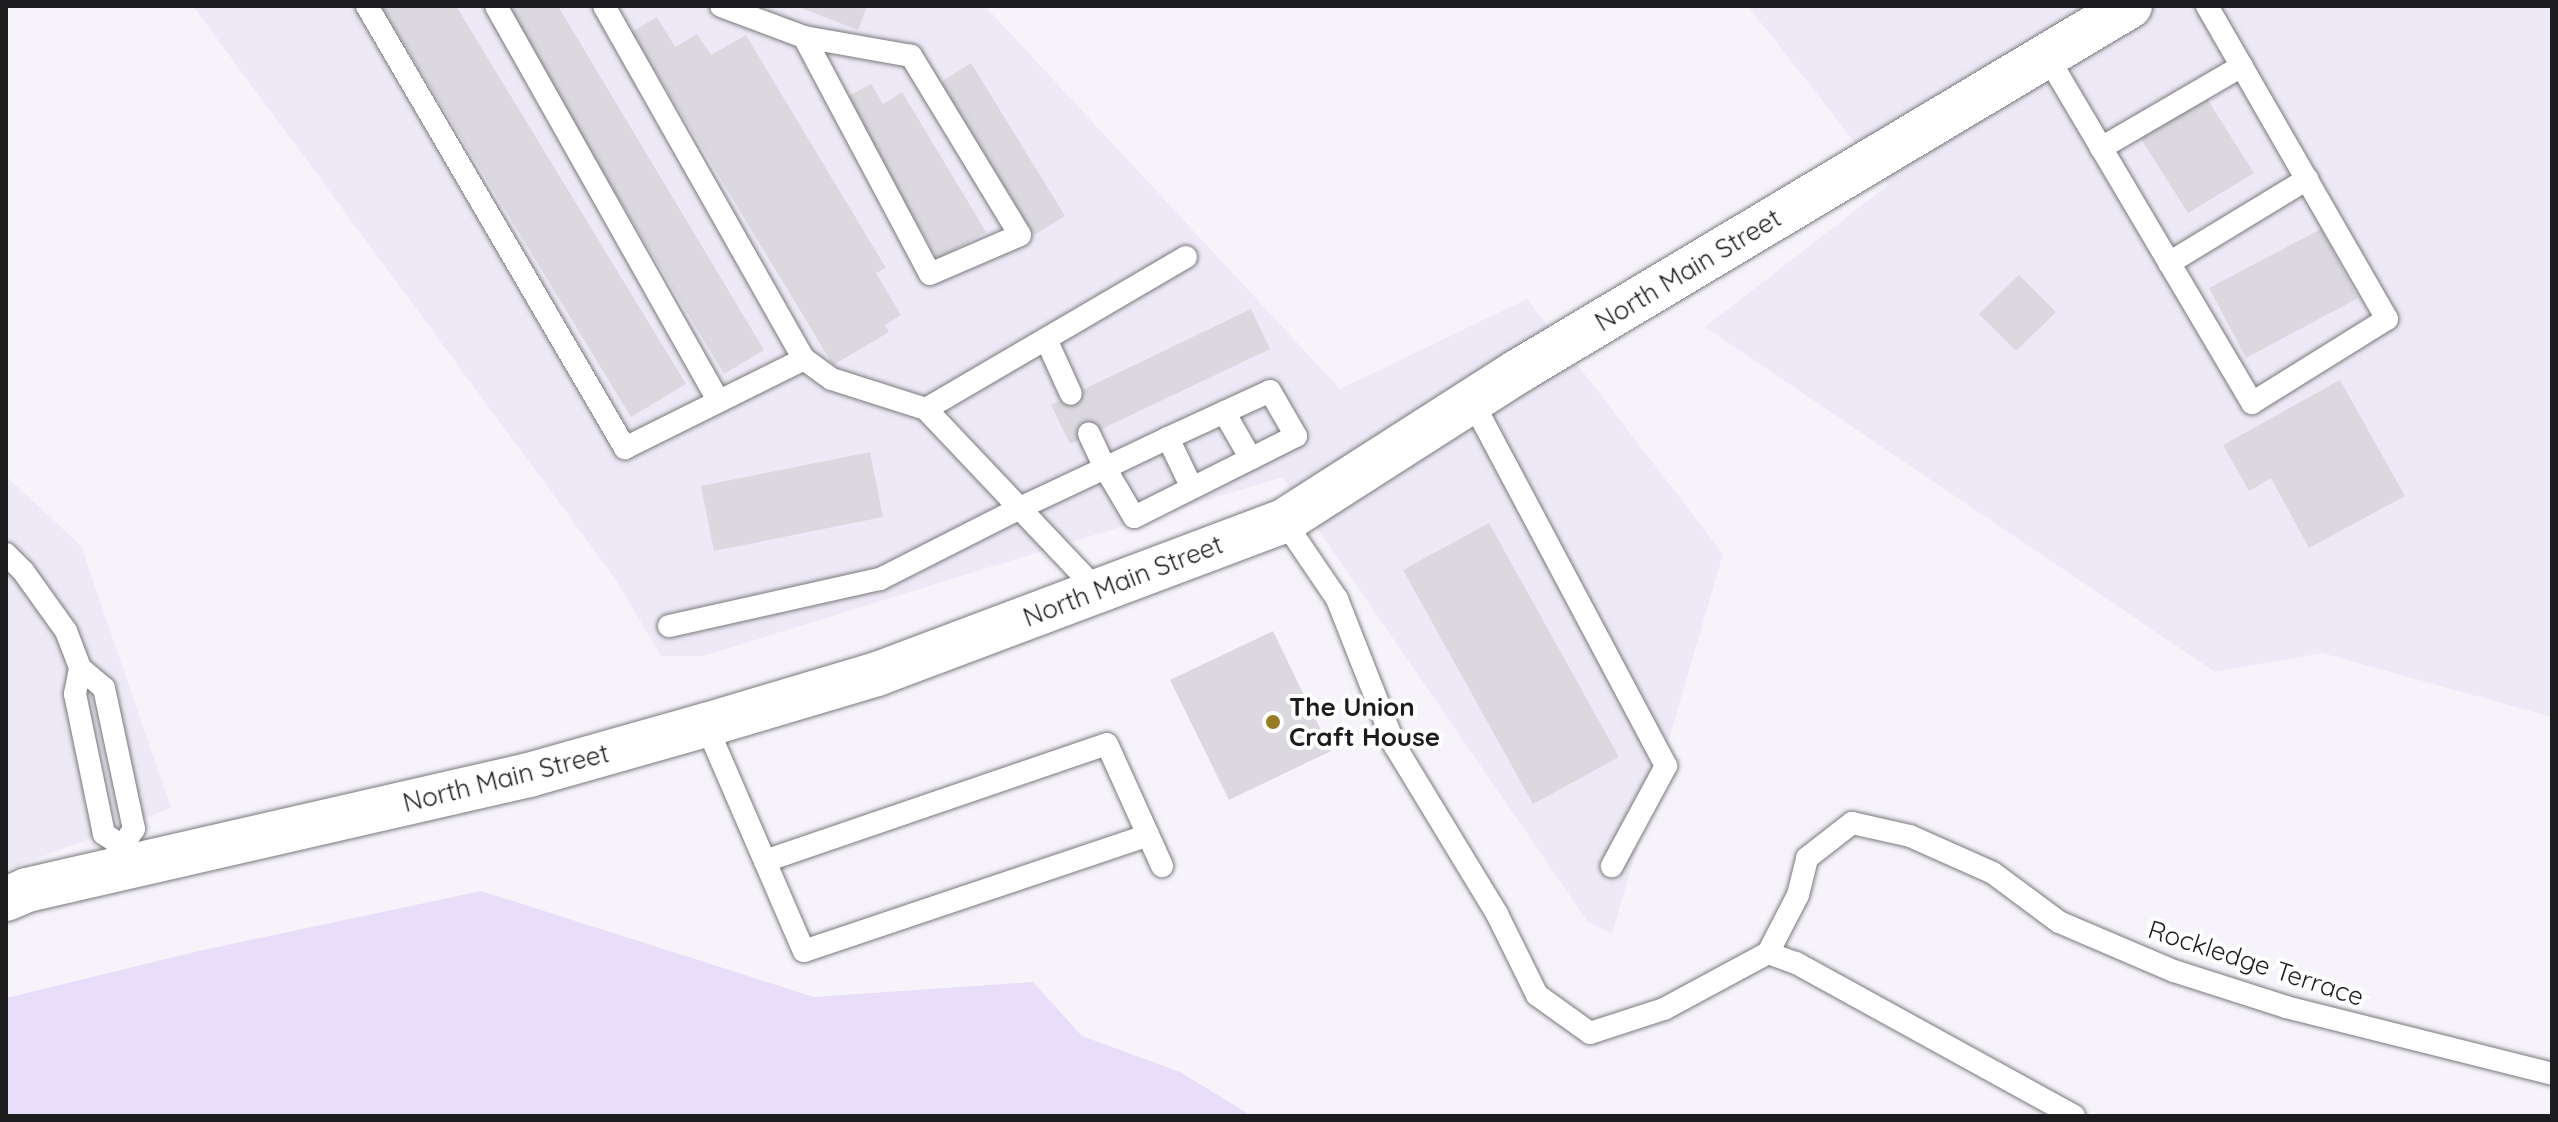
<!DOCTYPE html>
<html>
<head>
<meta charset="utf-8">
<style>
	body { margin:0 }
	#map { position:relative; width:2558px; height:1122px; overflow:hidden; background:#f6f4fa; font-family:Quicksand,sans-serif }
	div>[style] { position:absolute }
	[style*='--x'] { left:calc(var(--x)*1px); top:calc(var(--y)*1px); width:calc(var(--w)*1px); rotate:calc(var(--a)*1deg) }
	.built>* { inset:0; background:#ede9f6 }
	.green>* { inset:0; background:#e8def9 }
	.building>* { inset:0; background:#dbd9df }
	.roads { filter:drop-shadow(0 0 2px #7a787d) drop-shadow(0 0 2px #7a787d) }
	.lane>* { height:22px; margin:-11px; padding:0 11px; transform-origin:11px; border-radius:11px; background:#fff }
	.primary>* { height:44px; margin:-22px; padding:0 22px; transform-origin:22px; border-radius:22px; background:#fff }
	.dots>* { width:22px; height:22px; translate:-50% -50%; box-sizing:border-box; border:4px solid #fff; border-radius:50% }
	span { translate:-50% -50%; white-space:nowrap; text-align:center; line-height:1.15; -webkit-text-stroke:8px #fff; paint-order:stroke }
	.street-label { font-size:26px; color:#1d1c1e }
	.poi-label { font-size:26px; color:#1d1c1e; font-weight:700 }
	.left { translate:0 -50%; text-align:left }
	.frame { position:absolute; inset:0; border:8px solid #1d1c1e; pointer-events:none }
</style>
</head>
<body>
<div id="map">
	<div class="built">
		<i style="clip-path:polygon(193px 6px,985px 6px,1340px 389px,1527px 299px,1723px 554px,1612px 934px,1588px 922px,1282px 477px,703px 656px,661px 656px,614px 577px)"></i>
		<i style="clip-path:polygon(1748px 6px,2552px 6px,2552px 717px,2322px 653px,2215px 672px,1705px 327px,1888px 185px)"></i>
		<i style="clip-path:polygon(6px 476px,81px 546px,171px 808px,6px 870px)"></i>
	</div>
	<div class="green">
		<i style="clip-path:polygon(481px 891px,814px 997px,1033px 982px,1082px 1036px,1180px 1072px,1252px 1116px,6px 1116px,6px 998px,199px 951px)"></i>
	</div>
	<div class="building">
		<i style="clip-path:polygon(381px 6px,456px 6px,686px 384px,631px 417px)"></i>
		<i style="clip-path:polygon(503px 6px,558px 6px,764px 350px,724px 374px)"></i>
		<i style="clip-path:polygon(796px 6px,867px 6px,858px 30px)"></i>
		<i style="clip-path:polygon(657px 17px,675px 47px,697px 34px,711px 55px,746px 35px,886px 268px,876px 273px,901px 315px,885px 325px,889px 332px,833px 365px,632px 32px)"></i>
		<i style="clip-path:polygon(971px 63px,1065px 216px,1034px 235px,941px 82px)"></i>
		<i style="clip-path:polygon(871px 84px,883px 104px,902px 92px,986px 232px,938px 259px,843px 99px)"></i>
		<i style="clip-path:polygon(2202px 91px,2254px 173px,2188px 213px,2136px 131px)"></i>
		<i style="clip-path:polygon(2321px 229px,2358px 298px,2246px 358px,2209px 288px)"></i>
		<i style="clip-path:polygon(2019px 275px,2056px 312px,2016px 351px,1979px 314px)"></i>
		<i style="clip-path:polygon(1251px 309px,1270px 349px,1070px 444px,1051px 405px)"></i>
		<i style="clip-path:polygon(2340px 380px,2405px 496px,2309px 548px,2271px 478px,2249px 491px,2223px 445px)"></i>
		<i style="clip-path:polygon(870px 452px,883px 517px,714px 551px,701px 486px)"></i>
		<i style="clip-path:polygon(1489px 523px,1619px 757px,1533px 804px,1403px 570px)"></i>
		<i style="clip-path:polygon(1273px 631px,1331px 751px,1229px 800px,1170px 680px)"></i>
	</div>
	<div class="roads">
		<div class="lane">
			<i style="--x:367;--y:6;--w:512;--a:59.73"></i>
			<i style="--x:625;--y:448;--w:200;--a:-26.4"></i>
			<i style="--x:496;--y:6;--w:454;--a:60.6"></i>
			<i style="--x:604;--y:6;--w:406;--a:60.5"></i>
			<i style="--x:804;--y:359;--w:34;--a:36"></i>
			<i style="--x:832;--y:379;--w:99;--a:17.7"></i>
			<i style="--x:721;--y:6;--w:89;--a:20.5"></i>
			<i style="--x:804;--y:37;--w:268;--a:62"></i>
			<i style="--x:930;--y:274;--w:98;--a:-23.4"></i>
			<i style="--x:1020;--y:235;--w:210;--a:-121.3"></i>
			<i style="--x:911;--y:56;--w:109;--a:-169.9"></i>
			<i style="--x:2047;--y:56;--w:403;--a:59.4"></i>
			<i style="--x:2252;--y:403;--w:159;--a:-31.9"></i>
			<i style="--x:2387;--y:319;--w:361;--a:-119.9"></i>
			<i style="--x:2101;--y:148;--w:163;--a:-30.2"></i>
			<i style="--x:2169;--y:263;--w:162;--a:-31.3"></i>
			<i style="--x:1046;--y:339;--w:60;--a:65.6"></i>
			<i style="--x:1472;--y:401;--w:413;--a:62"></i>
			<i style="--x:1666;--y:766;--w:114;--a:118.4"></i>
			<i style="--x:1224;--y:412;--w:54;--a:60.1"></i>
			<i style="--x:1168;--y:438;--w:55;--a:64.4"></i>
			<i style="--x:1284;--y:521;--w:94;--a:55.8"></i>
			<i style="--x:1337;--y:599;--w:158;--a:68.5"></i>
			<i style="--x:1395;--y:746;--w:197;--a:58.7"></i>
			<i style="--x:1497;--y:914;--w:90;--a:63.7"></i>
			<i style="--x:1537;--y:995;--w:65;--a:35.6"></i>
			<i style="--x:1590;--y:1033;--w:78;--a:-18"></i>
			<i style="--x:1664;--y:1009;--w:118;--a:-28.3"></i>
			<i style="--x:6;--y:554;--w:24;--a:45"></i>
			<i style="--x:23;--y:571;--w:74;--a:54.4"></i>
			<i style="--x:66;--y:631;--w:40;--a:69"></i>
			<i style="--x:80;--y:668;--w:31;--a:40"></i>
			<i style="--x:104;--y:688;--w:144;--a:78"></i>
			<i style="--x:134;--y:829;--w:21;--a:125"></i>
			<i style="--x:122;--y:846;--w:22;--a:-146"></i>
			<i style="--x:104;--y:834;--w:143;--a:-101.7"></i>
			<i style="--x:75;--y:694;--w:26;--a:-79"></i>
			<i style="--x:1097;--y:590;--w:249;--a:-133.4"></i>
			<i style="--x:926;--y:409;--w:301;--a:-30.3"></i>
			<i style="--x:669;--y:626;--w:216;--a:-12.6"></i>
			<i style="--x:880;--y:579;--w:159;--a:-26.9"></i>
			<i style="--x:1022;--y:507;--w:92;--a:-25.2"></i>
			<i style="--x:1105;--y:468;--w:70;--a:-25.5"></i>
			<i style="--x:1168;--y:438;--w:112;--a:-24.7"></i>
			<i style="--x:1270;--y:391;--w:52;--a:60"></i>
			<i style="--x:1296;--y:436;--w:181;--a:153.4"></i>
			<i style="--x:1134;--y:517;--w:57;--a:-120.6"></i>
			<i style="--x:1105;--y:468;--w:38;--a:-115"></i>
			<i style="--x:706;--y:725;--w:246;--a:66.6"></i>
			<i style="--x:804;--y:951;--w:363;--a:-18.6"></i>
			<i style="--x:765;--y:861;--w:361;--a:-18.9"></i>
			<i style="--x:1107;--y:744;--w:134;--a:65.7"></i>
			<i style="--x:1768;--y:953;--w:65;--a:-62.7"></i>
			<i style="--x:1798;--y:895;--w:38;--a:-76"></i>
			<i style="--x:1807;--y:858;--w:57;--a:-37.9"></i>
			<i style="--x:1852;--y:823;--w:59;--a:12.6"></i>
			<i style="--x:1910;--y:836;--w:91;--a:24"></i>
			<i style="--x:1993;--y:873;--w:82;--a:36.6"></i>
			<i style="--x:2059;--y:922;--w:125;--a:23.1"></i>
			<i style="--x:2174;--y:971;--w:118;--a:17.8"></i>
			<i style="--x:2286;--y:1007;--w:274;--a:14.1"></i>
			<i style="--x:1768;--y:953;--w:30;--a:20"></i>
			<i style="--x:1796;--y:963;--w:317;--a:28.8"></i>
		</div>
		<div class="primary">
			<i style="--x:6;--y:899;--w:23;--a:-23"></i>
			<i style="--x:27;--y:890;--w:515;--a:-12.9"></i>
			<i style="--x:529;--y:775;--w:184;--a:-15.8"></i>
			<i style="--x:706;--y:725;--w:178;--a:-16.6"></i>
			<i style="--x:877;--y:674;--w:435;--a:-20.6"></i>
			<i style="--x:1284;--y:521;--w:277;--a:-32.6"></i>
			<i style="--x:1517;--y:372;--w:714;--a:-30.84"></i>
		</div>
	</div>
	<div class="dots">
		<i style="left:1273px;top:722px;background:#967c24"></i>
	</div>
	<div class="street-label">
		<span style="left:1688px;top:270px;rotate:-31deg">North Main Street</span>
		<span style="left:1123px;top:581px;rotate:-21deg">North Main Street</span>
		<span style="left:506px;top:778px;rotate:-14deg">North Main Street</span>
		<span style="left:2256px;top:963px;rotate:18deg">Rockledge Terrace</span>
	</div>
	<div class="poi-label">
		<span class="left" style="left:1289px;top:722px">The Union<br>Craft House</span>
	</div>
	<div class="frame"></div>
</div>
</body>
</html>
